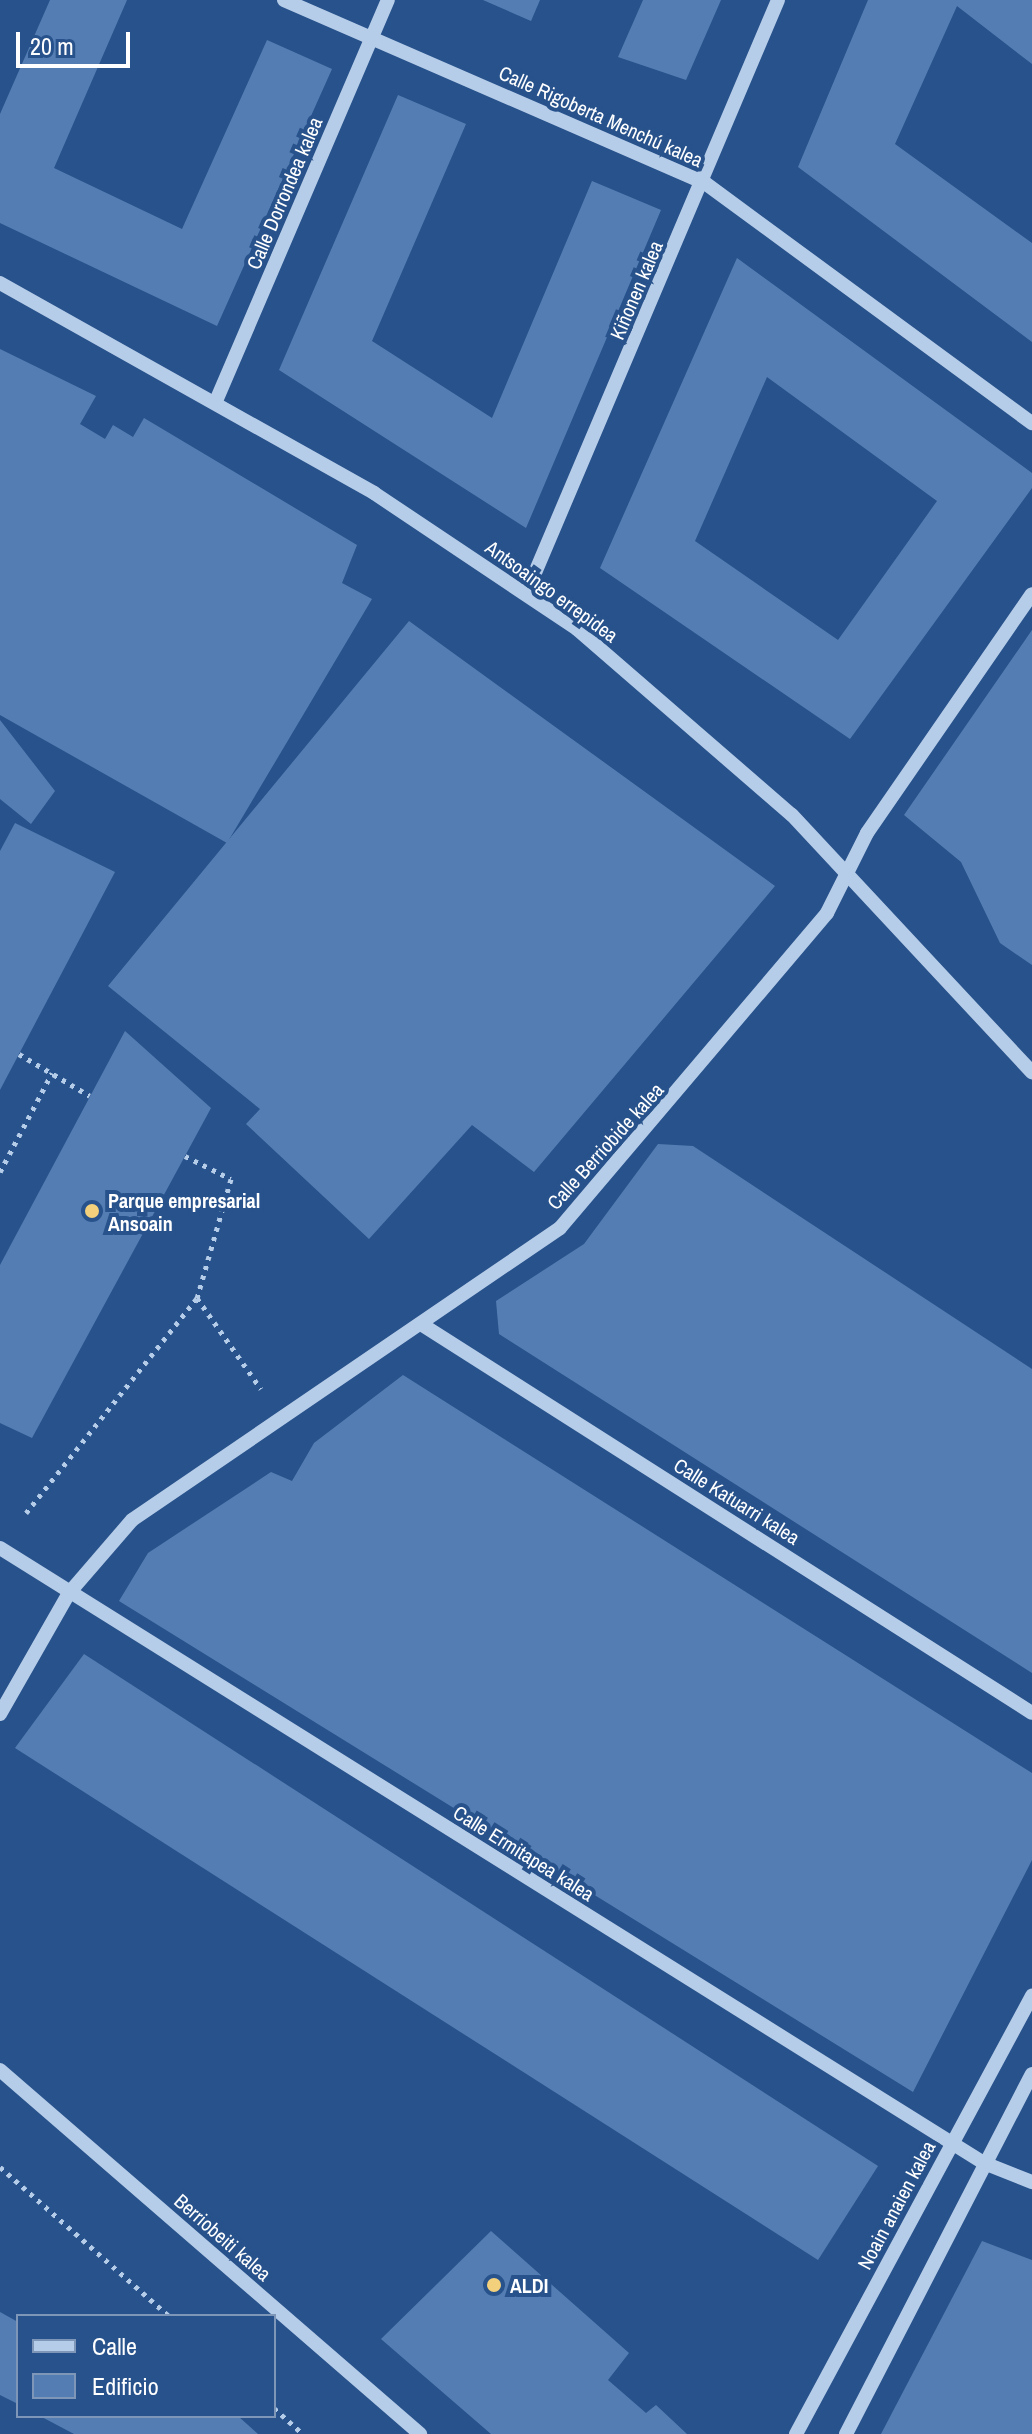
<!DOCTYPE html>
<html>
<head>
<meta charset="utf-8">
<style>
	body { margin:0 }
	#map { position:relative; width:1032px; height:2434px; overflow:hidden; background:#28528b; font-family:"Archivo Narrow",sans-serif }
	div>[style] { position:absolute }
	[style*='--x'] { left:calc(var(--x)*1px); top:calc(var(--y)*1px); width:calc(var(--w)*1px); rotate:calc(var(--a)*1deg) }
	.building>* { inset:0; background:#547eb3 }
	.path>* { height:5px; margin-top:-2.5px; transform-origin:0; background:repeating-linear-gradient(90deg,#b6cde9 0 4px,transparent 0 10px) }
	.minor>* { height:14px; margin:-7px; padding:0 7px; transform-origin:7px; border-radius:7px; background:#b6cde9 }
	.dots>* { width:22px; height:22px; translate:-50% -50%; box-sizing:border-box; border:4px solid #28528b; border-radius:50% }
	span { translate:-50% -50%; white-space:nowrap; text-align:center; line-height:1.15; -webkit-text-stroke:8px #28528b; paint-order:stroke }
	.street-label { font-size:20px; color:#fff }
	.poi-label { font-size:20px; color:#fff; font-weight:700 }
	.left { translate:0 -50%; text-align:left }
	.legend { position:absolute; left:16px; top:2314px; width:260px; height:104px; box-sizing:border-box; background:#28528b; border:2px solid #7e97b9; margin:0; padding:10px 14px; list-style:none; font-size:24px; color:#fff }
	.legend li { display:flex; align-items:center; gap:16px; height:40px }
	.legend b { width:40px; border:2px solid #7e97b9 }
	.scale { position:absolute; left:16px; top:32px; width:114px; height:36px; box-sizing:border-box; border:4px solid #fff; border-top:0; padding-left:10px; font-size:24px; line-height:28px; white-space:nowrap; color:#fff; -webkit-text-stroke:6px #28528b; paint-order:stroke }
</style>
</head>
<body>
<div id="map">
	<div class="building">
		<i style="clip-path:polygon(50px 0,127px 0,54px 168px,182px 229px,267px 40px,332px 69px,217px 326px,0 223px,0 114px)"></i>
		<i style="clip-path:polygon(483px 0,540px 0,531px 21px)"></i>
		<i style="clip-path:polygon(643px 0,721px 0,686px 80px,618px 57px)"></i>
		<i style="clip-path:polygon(868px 0,1032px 0,1032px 64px,957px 6px,895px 144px,1032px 243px,1032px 342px,798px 167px)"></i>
		<i style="clip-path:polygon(398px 95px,466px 124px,372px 341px,492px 418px,592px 181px,661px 210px,526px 528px,279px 370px)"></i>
		<i style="clip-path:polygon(evenodd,737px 258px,1032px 473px,1032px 488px,850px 739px,600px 568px,737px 258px,767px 377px,937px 501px,838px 640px,695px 541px,767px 377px)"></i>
		<i style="clip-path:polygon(0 349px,96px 396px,80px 424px,105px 439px,113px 425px,133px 437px,144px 418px,357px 545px,342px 583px,372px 599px,227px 843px,0 715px)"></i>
		<i style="clip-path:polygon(409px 621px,775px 886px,534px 1172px,472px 1125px,369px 1239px,246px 1124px,260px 1109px,108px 986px)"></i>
		<i style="clip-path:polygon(1032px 630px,1032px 965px,1000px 943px,961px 862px,904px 815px)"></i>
		<i style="clip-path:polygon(0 720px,55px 791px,31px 824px,0 799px)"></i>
		<i style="clip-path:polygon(15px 823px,115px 872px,0 1090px,0 851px)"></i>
		<i style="clip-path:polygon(125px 1031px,211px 1108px,32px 1438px,0 1423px,0 1265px)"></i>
		<i style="clip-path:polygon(658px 1144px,693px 1146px,1032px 1369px,1032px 1673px,499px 1334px,496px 1301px,584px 1244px)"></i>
		<i style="clip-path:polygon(403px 1375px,1032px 1773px,1032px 1860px,913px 2092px,119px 1601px,148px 1553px,271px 1472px,292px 1481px,314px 1443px)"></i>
		<i style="clip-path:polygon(84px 1654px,878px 2166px,818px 2260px,15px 1748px)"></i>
		<i style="clip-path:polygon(491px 2231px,629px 2353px,608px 2380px,646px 2413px,656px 2405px,687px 2434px,491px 2434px,381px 2339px)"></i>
		<i style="clip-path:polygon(982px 2241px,1032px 2260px,1032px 2434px,881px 2434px)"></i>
		<i style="clip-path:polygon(0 2312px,18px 2322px,18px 2404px,0 2395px)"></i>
		<i style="clip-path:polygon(40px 2416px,238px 2416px,258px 2434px,74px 2434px)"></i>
	</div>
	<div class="path">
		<i style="--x:19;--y:1054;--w:82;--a:30.6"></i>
		<i style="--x:185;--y:1156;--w:51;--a:26.6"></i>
		<i style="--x:231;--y:1179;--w:124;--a:105.9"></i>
		<i style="--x:197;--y:1298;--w:111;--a:54.9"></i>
		<i style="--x:0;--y:1172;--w:112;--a:-62.3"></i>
		<i style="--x:26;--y:1513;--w:275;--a:-51.5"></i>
		<i style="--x:0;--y:2167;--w:225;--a:41.4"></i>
		<i style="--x:274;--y:2408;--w:39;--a:42"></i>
	</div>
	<div class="minor">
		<i style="--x:284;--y:0;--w:459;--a:23.5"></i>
		<i style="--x:705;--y:183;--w:406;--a:36.3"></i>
		<i style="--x:0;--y:283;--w:429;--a:29.3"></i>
		<i style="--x:374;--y:493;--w:244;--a:33.8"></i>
		<i style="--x:577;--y:629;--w:284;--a:40.9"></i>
		<i style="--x:792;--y:815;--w:352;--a:47"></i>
		<i style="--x:216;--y:401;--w:436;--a:-66.8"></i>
		<i style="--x:526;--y:594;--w:645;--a:-67.01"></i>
		<i style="--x:421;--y:1324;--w:724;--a:32.48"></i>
		<i style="--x:0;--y:1548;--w:1160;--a:32.01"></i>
		<i style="--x:984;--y:2163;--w:52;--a:21.6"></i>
		<i style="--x:0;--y:1714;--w:139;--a:-60.3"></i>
		<i style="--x:69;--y:1593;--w:96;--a:-49.2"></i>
		<i style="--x:132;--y:1520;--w:518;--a:-34.3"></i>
		<i style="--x:560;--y:1228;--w:413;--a:-49.7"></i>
		<i style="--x:827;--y:913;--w:89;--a:-63.4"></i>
		<i style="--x:867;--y:833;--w:290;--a:-55.4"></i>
		<i style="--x:0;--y:2070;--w:556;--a:40.91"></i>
		<i style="--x:796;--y:2434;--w:498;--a:-61.7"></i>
		<i style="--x:846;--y:2434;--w:405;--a:-62.7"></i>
	</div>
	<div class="dots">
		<i style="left:92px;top:1211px;background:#f2d07c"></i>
		<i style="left:494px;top:2285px;background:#f2d07c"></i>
	</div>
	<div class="street-label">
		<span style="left:601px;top:116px;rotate:24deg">Calle Rigoberta Menchú kalea</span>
		<span style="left:284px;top:193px;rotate:-67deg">Calle Dorrondea kalea</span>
		<span style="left:636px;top:290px;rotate:-67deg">Kiñonen kalea</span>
		<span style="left:552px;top:591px;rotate:36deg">Antsoaingo errepidea</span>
		<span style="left:605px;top:1146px;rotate:-48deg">Calle Berriobide kalea</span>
		<span style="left:737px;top:1501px;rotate:32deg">Calle Katuarri kalea</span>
		<span style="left:524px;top:1853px;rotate:32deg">Calle Ermitapea kalea</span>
		<span style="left:896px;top:2205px;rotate:-62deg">Noain anaien kalea</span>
		<span style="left:223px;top:2237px;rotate:41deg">Berriobeiti kalea</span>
	</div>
	<div class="poi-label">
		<span class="left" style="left:108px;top:1212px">Parque empresarial<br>Ansoain</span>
		<span class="left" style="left:510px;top:2285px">ALDI</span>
	</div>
	<ul class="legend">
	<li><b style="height:10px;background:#b6cde9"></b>Calle</li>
	<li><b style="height:22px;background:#547eb3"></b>Edificio</li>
	</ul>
	<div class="scale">20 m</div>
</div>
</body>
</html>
